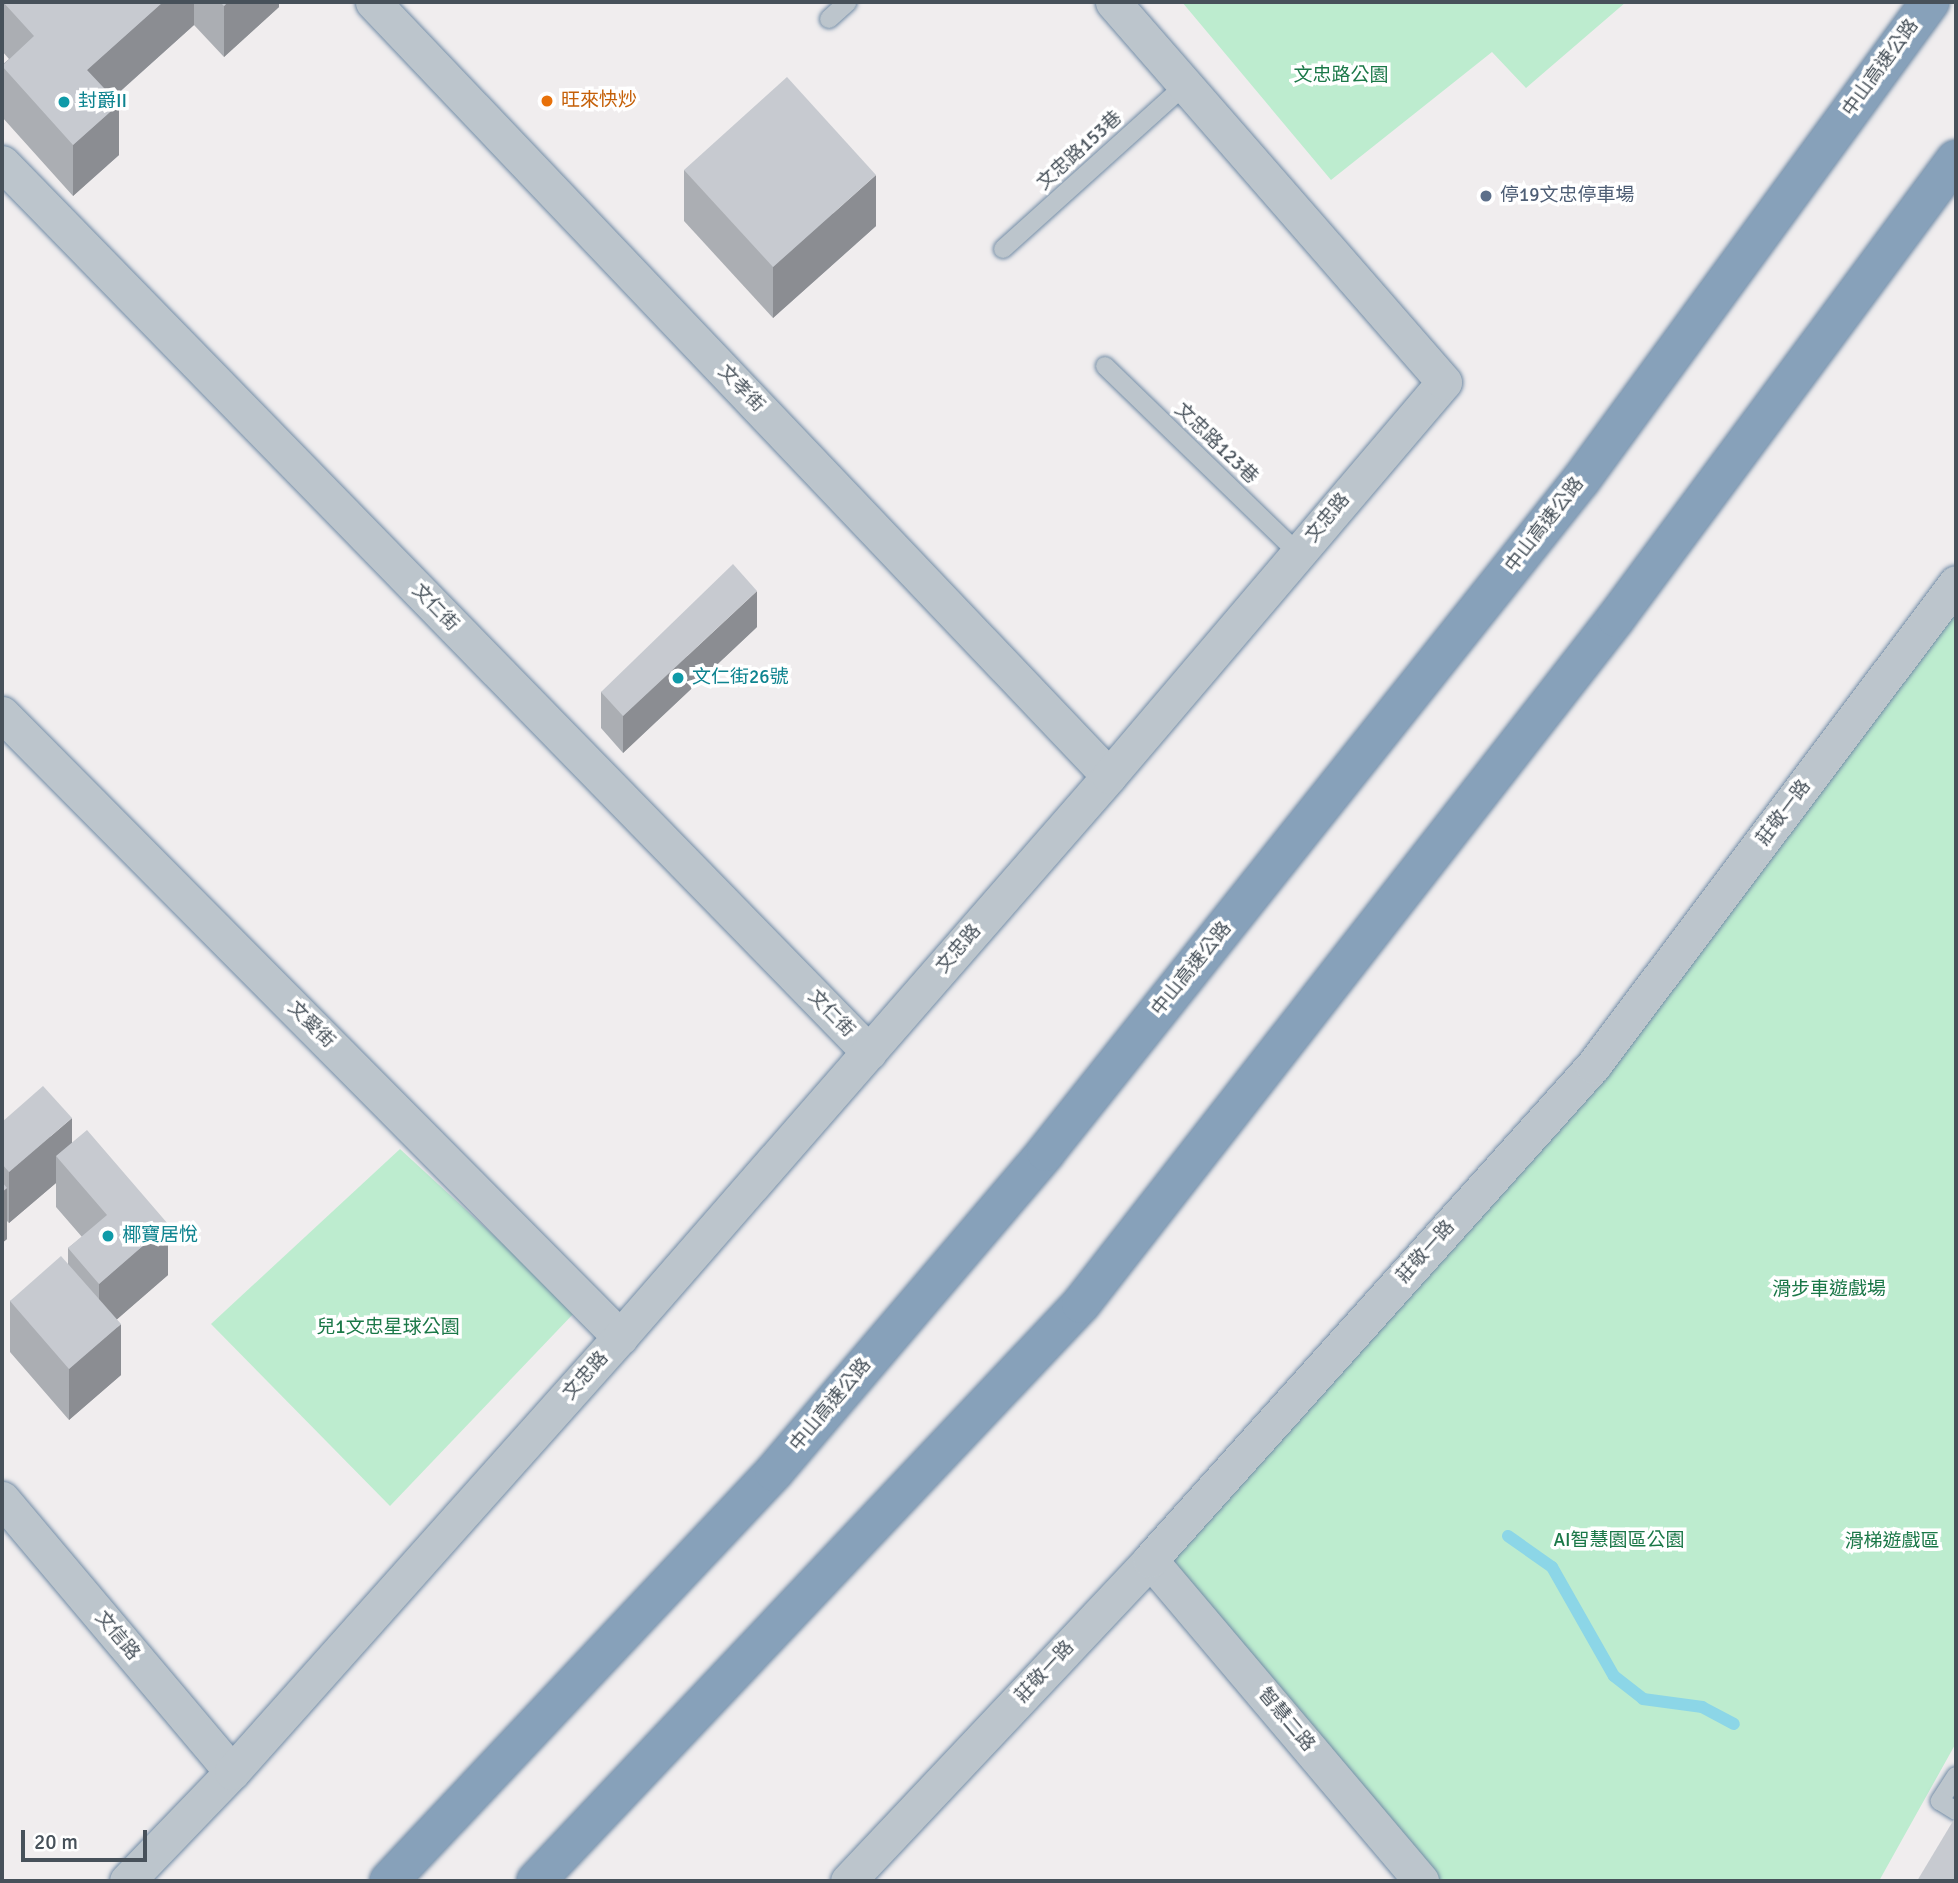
<!DOCTYPE html>
<html>
<head>
<meta charset="utf-8">
<style>
	body { margin:0 }
	#map { position:relative; width:1958px; height:1883px; overflow:hidden; background:#f0edee; font-family:Signika,"Noto Sans TC",sans-serif }
	div>[style] { position:absolute }
	[style*='--x'] { left:calc(var(--x)*1px); top:calc(var(--y)*1px); width:calc(var(--w)*1px); rotate:calc(var(--a)*1deg) }
	.green>* { inset:0; background:#bdeccf }
	.stream>* { height:12px; margin:-6px; padding:0 6px; transform-origin:6px; border-radius:6px; background:#8cd6e7 }
	.roads { filter:drop-shadow(0 0 2px #728ca6) drop-shadow(0 0 2px #728ca6) }
	.lane>* { height:18px; margin:-9px; padding:0 9px; transform-origin:9px; border-radius:9px; background:#bcc5cc }
	.street>* { height:35px; margin:-17.5px; padding:0 17.5px; transform-origin:17.5px; border-radius:17.5px; background:#bcc5cc }
	.highway>* { height:38px; margin:-19px; padding:0 19px; transform-origin:19px; border-radius:19px; background:#87a1ba }
	.wall>* { inset:0; background:#abaeb3 }
	.shaded-wall>* { inset:0; background:#8b8d92 }
	.building>* { inset:0; background:#c7cad0 }
	.dots>* { width:19px; height:19px; translate:-50% -50%; box-sizing:border-box; border:4px solid #fff; border-radius:50% }
	span { translate:-50% -50%; white-space:nowrap; text-align:center; line-height:1.15; -webkit-text-stroke:7px #fff; paint-order:stroke }
	.street-label { font-size:19px; color:#47515a }
	.park-label { font-size:19px; color:#1b7848 }
	.food-label { font-size:19px; color:#c56008 }
	.left { translate:0 -50%; text-align:left }
	.culture-label { font-size:19px; color:#0d838f }
	.service-label { font-size:19px; color:#4e5e75 }
	.frame { position:absolute; inset:0; border:4px solid #47515a; pointer-events:none }
	.scale { position:absolute; left:21px; top:1830px; width:126px; height:32px; box-sizing:border-box; border:4px solid #47515a; border-top:0; padding-left:9px; font-size:21px; line-height:24px; white-space:nowrap; color:#47515a; -webkit-text-stroke:5px #fff; paint-order:stroke }
</style>
</head>
<body>
<div id="map">
	<div class="green">
		<i style="clip-path:polygon(1182px 2px,1626px 2px,1526px 88px,1492px 52px,1331px 180px)"></i>
		<i style="clip-path:polygon(1956px 583px,1956px 1743px,1879px 1881px,1423px 1881px,1150px 1560px,1593px 1066px)"></i>
		<i style="clip-path:polygon(400px 1149px,576px 1311px,390px 1506px,211px 1324px)"></i>
	</div>
	<div class="stream">
		<i style="--x:1508;--y:1536;--w:54;--a:35.2"></i>
		<i style="--x:1552;--y:1567;--w:125;--a:60.4"></i>
		<i style="--x:1614;--y:1676;--w:37;--a:38"></i>
		<i style="--x:1643;--y:1699;--w:60;--a:7.7"></i>
		<i style="--x:1702;--y:1707;--w:36;--a:28"></i>
	</div>
	<div class="roads">
		<div class="lane">
			<i style="--x:829;--y:19;--w:25;--a:-42"></i>
			<i style="--x:1003;--y:249;--w:245;--a:-42"></i>
			<i style="--x:1105;--y:366;--w:269;--a:44.1"></i>
			<i style="--x:1956;--y:1776;--w:30;--a:123"></i>
			<i style="--x:1940;--y:1801;--w:19;--a:32"></i>
		</div>
		<div class="street">
			<i style="--x:373;--y:2;--w:1068;--a:46.44"></i>
			<i style="--x:2;--y:163;--w:1242;--a:45.72"></i>
			<i style="--x:2;--y:714;--w:878;--a:45.23"></i>
			<i style="--x:2;--y:1499;--w:357;--a:49.9"></i>
			<i style="--x:1150;--y:1560;--w:420;--a:49.8"></i>
			<i style="--x:127;--y:1881;--w:151;--a:-46.1"></i>
			<i style="--x:232;--y:1772;--w:583;--a:-48.27"></i>
			<i style="--x:620;--y:1337;--w:744;--a:-48.92"></i>
			<i style="--x:1109;--y:776;--w:517;--a:-49.63"></i>
			<i style="--x:1444;--y:382;--w:504;--a:-131.06"></i>
			<i style="--x:848;--y:1881;--w:441;--a:-46.7"></i>
			<i style="--x:1150;--y:1560;--w:664;--a:-48.12"></i>
			<i style="--x:1593;--y:1066;--w:604;--a:-53.07"></i>
		</div>
		<div class="highway">
			<i style="--x:389;--y:1881;--w:562;--a:-46.73"></i>
			<i style="--x:774;--y:1472;--w:420;--a:-49.6"></i>
			<i style="--x:1046;--y:1152;--w:859;--a:-51.48"></i>
			<i style="--x:1581;--y:480;--w:592;--a:-53.87"></i>
			<i style="--x:536;--y:1881;--w:794;--a:-46.63"></i>
			<i style="--x:1081;--y:1304;--w:870;--a:-52.05"></i>
			<i style="--x:1616;--y:618;--w:571;--a:-53.47"></i>
		</div>
	</div>
	<div class="wall">
		<i style="clip-path:polygon(2px 2px,279px 2px,279px 7px,224px 57px,194px 25px,113px 98px,119px 155px,73px 196px,2px 117px,2px 65px,9px 59px,2px 51px)"></i>
		<i style="clip-path:polygon(684px 170px,876px 226px,773px 318px,684px 221px)"></i>
		<i style="clip-path:polygon(757px 627px,623px 753px,601px 728px,601px 692px)"></i>
		<i style="clip-path:polygon(2px 1122px,72px 1143px,168px 1275px,117px 1319px,121px 1375px,69px 1420px,10px 1352px,10px 1301px,68px 1264px,68px 1248px,82px 1237px,56px 1207px,56px 1183px,9px 1223px,7px 1221px,7px 1239px,2px 1243px)"></i>
	</div>
	<div class="shaded-wall">
		<i style="clip-path:polygon(163px 2px,194px 2px,194px 25px,87px 121px,87px 70px)"></i>
		<i style="clip-path:polygon(228px 2px,279px 2px,279px 7px,224px 57px,224px 6px)"></i>
		<i style="clip-path:polygon(119px 104px,119px 155px,73px 196px,73px 145px)"></i>
		<i style="clip-path:polygon(876px 175px,876px 226px,773px 318px,773px 267px)"></i>
		<i style="clip-path:polygon(757px 591px,757px 627px,623px 753px,623px 716px)"></i>
		<i style="clip-path:polygon(72px 1118px,72px 1169px,56px 1156px,56px 1183px,9px 1223px,9px 1172px)"></i>
		<i style="clip-path:polygon(7px 1188px,7px 1239px,2px 1243px,2px 1192px)"></i>
		<i style="clip-path:polygon(168px 1224px,168px 1275px,99px 1335px,99px 1284px)"></i>
		<i style="clip-path:polygon(121px 1324px,121px 1375px,69px 1420px,69px 1369px)"></i>
	</div>
	<div class="building">
		<i style="clip-path:polygon(3px 2px,163px 2px,87px 70px,119px 104px,73px 145px,2px 66px,34px 36px)"></i>
		<i style="clip-path:polygon(220px 2px,228px 2px,224px 6px)"></i>
		<i style="clip-path:polygon(787px 77px,876px 175px,773px 267px,684px 170px)"></i>
		<i style="clip-path:polygon(733px 564px,757px 591px,623px 716px,601px 692px)"></i>
		<i style="clip-path:polygon(43px 1086px,72px 1118px,9px 1172px,2px 1164px,2px 1122px)"></i>
		<i style="clip-path:polygon(87px 1130px,168px 1224px,99px 1284px,68px 1248px,107px 1215px,56px 1156px)"></i>
		<i style="clip-path:polygon(2px 1182px,7px 1188px,2px 1192px)"></i>
		<i style="clip-path:polygon(61px 1256px,121px 1324px,69px 1369px,10px 1301px)"></i>
		<i style="clip-path:polygon(1956px 1816px,1956px 1881px,1917px 1881px)"></i>
	</div>
	<div class="dots">
		<i style="left:547px;top:101px;background:#e8710a"></i>
		<i style="left:64px;top:102px;background:#0f9aa8"></i>
		<i style="left:1486px;top:196px;background:#5c6f8a"></i>
		<i style="left:678px;top:678px;background:#0f9aa8"></i>
		<i style="left:108px;top:1236px;background:#0f9aa8"></i>
	</div>
	<div class="street-label">
		<span style="left:1881px;top:68px;rotate:-54deg">中山高速公路</span>
		<span style="left:1080px;top:151px;rotate:-42deg">文忠路153巷</span>
		<span style="left:741px;top:389px;rotate:46deg">文孝街</span>
		<span style="left:1216px;top:444px;rotate:44deg">文忠路123巷</span>
		<span style="left:1328px;top:518px;rotate:-50deg">文忠路</span>
		<span style="left:1545px;top:525px;rotate:-52deg">中山高速公路</span>
		<span style="left:435px;top:608px;rotate:46deg">文仁街</span>
		<span style="left:1784px;top:813px;rotate:-53deg">莊敬一路</span>
		<span style="left:959px;top:949px;rotate:-49deg">文忠路</span>
		<span style="left:1192px;top:969px;rotate:-51deg">中山高速公路</span>
		<span style="left:831px;top:1014px;rotate:46deg">文仁街</span>
		<span style="left:311px;top:1025px;rotate:45deg">文愛街</span>
		<span style="left:1426px;top:1252px;rotate:-48deg">莊敬一路</span>
		<span style="left:586px;top:1376px;rotate:-48deg">文忠路</span>
		<span style="left:831px;top:1405px;rotate:-50deg">中山高速公路</span>
		<span style="left:117px;top:1636px;rotate:50deg">文信路</span>
		<span style="left:1045px;top:1672px;rotate:-47deg">莊敬一路</span>
		<span style="left:1286px;top:1720px;rotate:50deg">智慧二路</span>
	</div>
	<div class="park-label">
		<span style="left:1341px;top:76px">文忠路公園</span>
		<span style="left:1829px;top:1290px">滑步車遊戲場</span>
		<span style="left:388px;top:1328px">兒1文忠星球公園</span>
		<span style="left:1619px;top:1541px">AI智慧園區公園</span>
		<span style="left:1892px;top:1542px">滑梯遊戲區</span>
	</div>
	<div class="food-label">
		<span class="left" style="left:561px;top:101px">旺來快炒</span>
	</div>
	<div class="culture-label">
		<span class="left" style="left:78px;top:102px">封爵II</span>
		<span class="left" style="left:692px;top:678px">文仁街26號</span>
		<span class="left" style="left:122px;top:1236px">椰寶居悅</span>
	</div>
	<div class="service-label">
		<span class="left" style="left:1500px;top:196px">停19文忠停車場</span>
	</div>
	<div class="frame"></div>
	<div class="scale">20 m</div>
</div>
</body>
</html>
